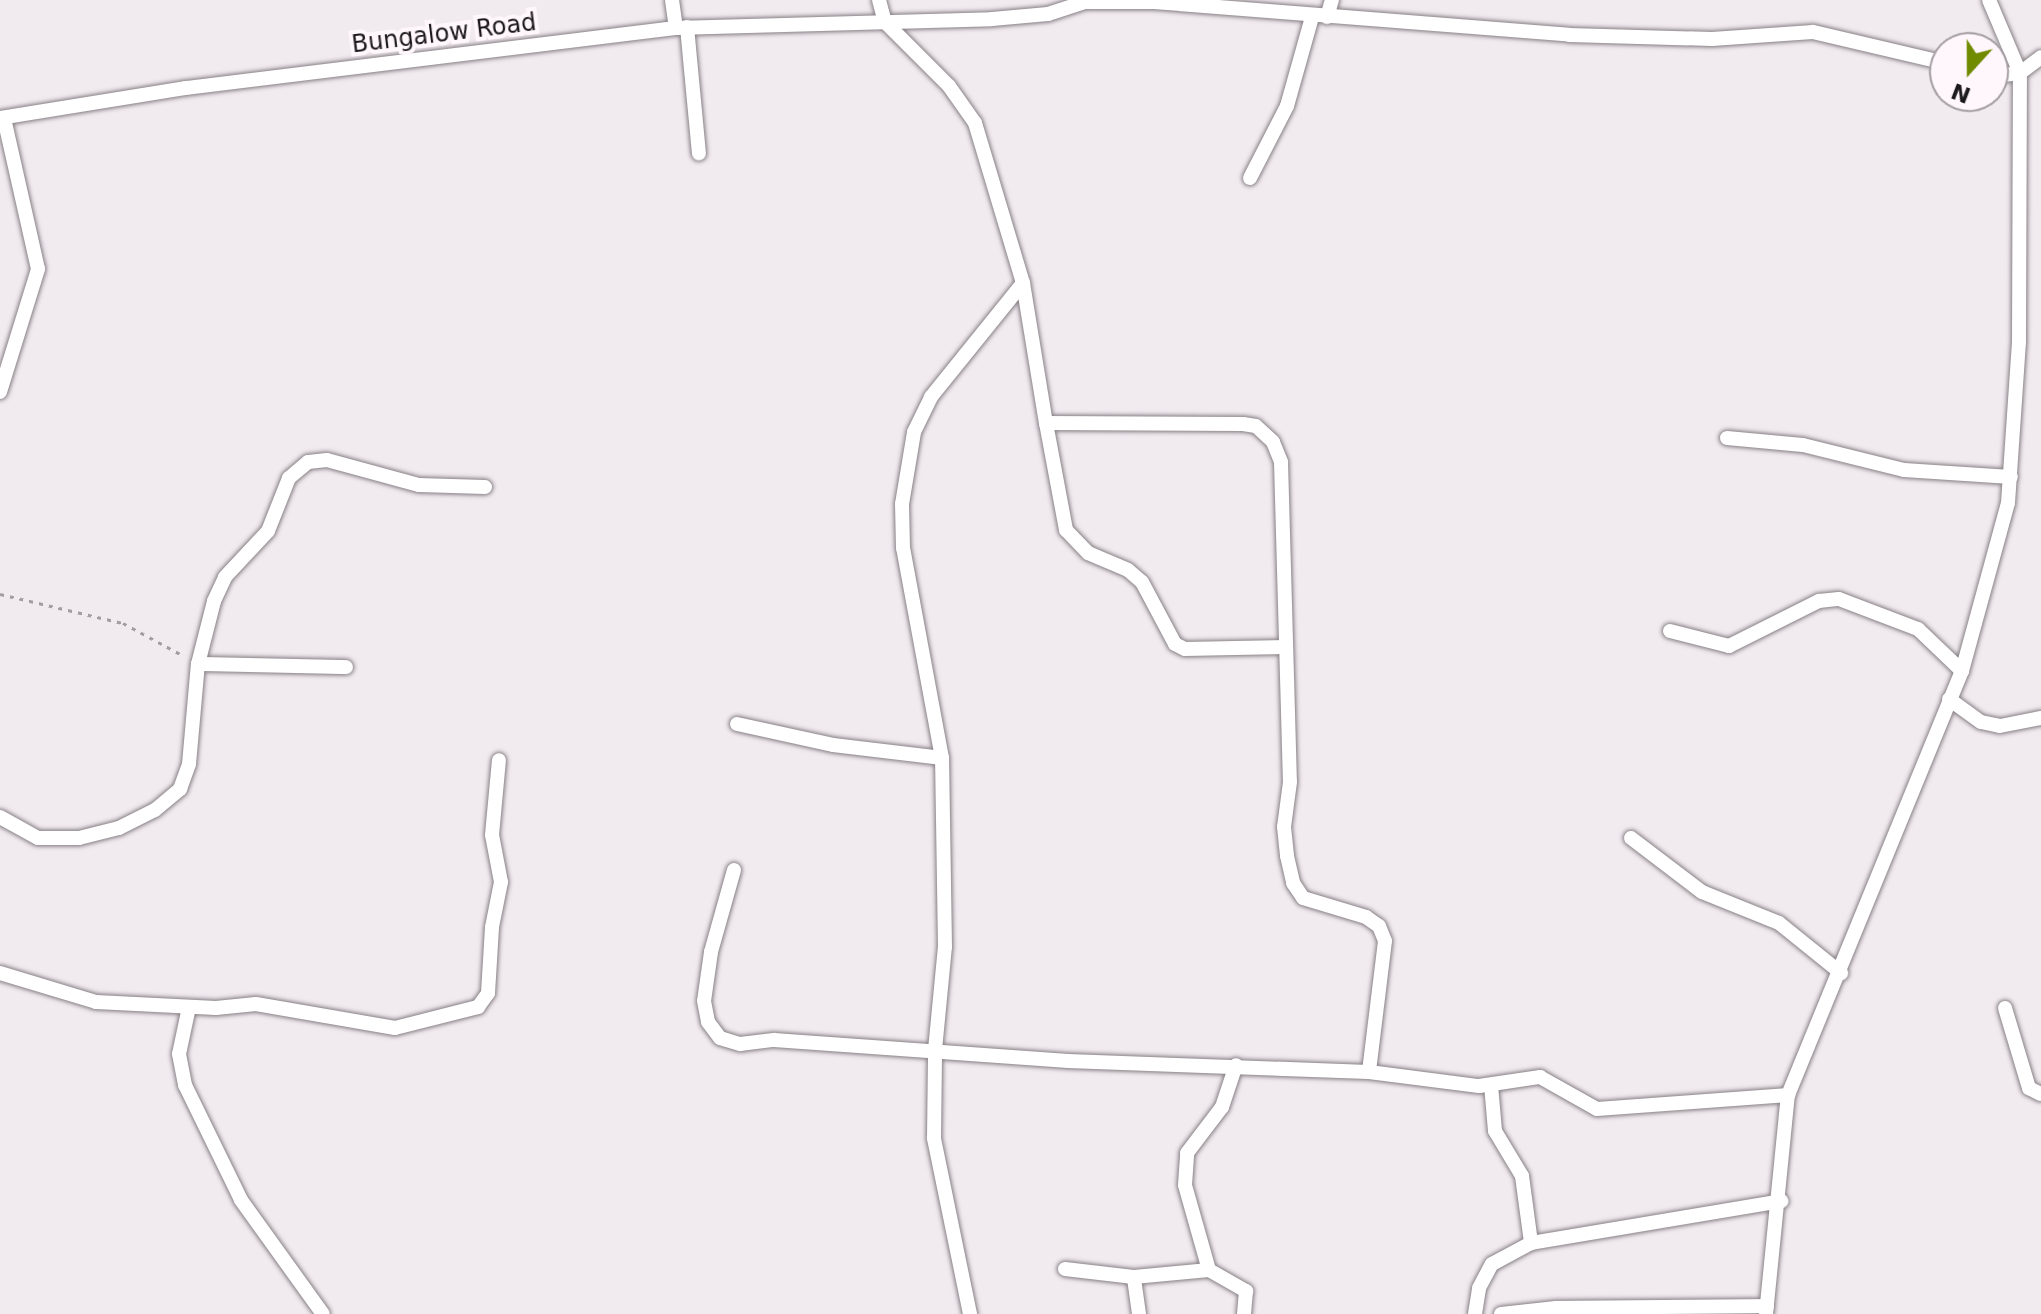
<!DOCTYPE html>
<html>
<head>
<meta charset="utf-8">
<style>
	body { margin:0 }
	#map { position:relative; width:2041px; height:1314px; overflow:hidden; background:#f1eaef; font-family:"DejaVu Sans",sans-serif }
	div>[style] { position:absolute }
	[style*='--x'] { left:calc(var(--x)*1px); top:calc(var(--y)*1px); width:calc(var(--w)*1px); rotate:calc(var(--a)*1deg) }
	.path>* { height:3px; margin-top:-1.5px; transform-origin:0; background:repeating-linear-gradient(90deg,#a39da1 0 4px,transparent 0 10px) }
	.roads { filter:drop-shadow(0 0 2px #878085) drop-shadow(0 0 2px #878085) }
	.minor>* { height:14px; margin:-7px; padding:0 7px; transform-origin:7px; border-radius:7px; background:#fff }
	span { translate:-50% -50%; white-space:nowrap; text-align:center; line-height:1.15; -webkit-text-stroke:8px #fff7fc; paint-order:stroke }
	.street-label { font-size:24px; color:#1c191b }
	.north { position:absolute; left:1929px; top:32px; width:80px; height:80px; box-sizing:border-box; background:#fff7fc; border:2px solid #a49ea2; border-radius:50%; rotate:201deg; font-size:22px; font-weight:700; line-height:32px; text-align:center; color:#1c191b }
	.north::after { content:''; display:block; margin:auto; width:28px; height:36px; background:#718b00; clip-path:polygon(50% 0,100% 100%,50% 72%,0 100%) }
</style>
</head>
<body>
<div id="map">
	<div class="path">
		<i style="--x:0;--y:594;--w:126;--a:13.3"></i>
		<i style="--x:123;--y:623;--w:69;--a:28.4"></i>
	</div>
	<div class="roads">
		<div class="minor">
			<i style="--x:672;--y:0;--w:28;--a:82"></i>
			<i style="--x:879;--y:0;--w:23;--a:75"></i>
			<i style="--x:885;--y:22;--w:91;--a:45"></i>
			<i style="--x:949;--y:86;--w:45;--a:54.9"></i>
			<i style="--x:975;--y:123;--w:167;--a:73.3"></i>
			<i style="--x:1023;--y:283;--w:142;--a:80.7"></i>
			<i style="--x:1046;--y:423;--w:197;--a:0.3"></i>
			<i style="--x:1243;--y:424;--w:13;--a:9"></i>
			<i style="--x:1256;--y:426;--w:23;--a:43"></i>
			<i style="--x:1273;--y:442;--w:22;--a:68"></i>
			<i style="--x:1281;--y:462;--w:320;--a:88.4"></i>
			<i style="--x:1290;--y:782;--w:45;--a:97.6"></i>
			<i style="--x:1284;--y:827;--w:29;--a:84"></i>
			<i style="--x:1287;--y:856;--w:28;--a:77"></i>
			<i style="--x:1293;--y:883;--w:18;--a:56"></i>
			<i style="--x:1303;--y:898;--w:66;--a:16.8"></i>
			<i style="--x:1366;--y:917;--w:16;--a:35"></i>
			<i style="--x:1379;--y:926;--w:16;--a:68"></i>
			<i style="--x:1385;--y:941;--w:132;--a:97"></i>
			<i style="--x:1327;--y:17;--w:18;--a:-74"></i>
			<i style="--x:687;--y:27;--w:127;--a:84.6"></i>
			<i style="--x:1993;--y:76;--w:27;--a:-6"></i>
			<i style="--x:2020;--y:73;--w:26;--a:-37"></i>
			<i style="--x:0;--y:118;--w:188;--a:-9.2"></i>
			<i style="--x:186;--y:88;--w:494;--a:-7"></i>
			<i style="--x:676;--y:28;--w:316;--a:-1.6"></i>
			<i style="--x:992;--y:19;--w:56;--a:-5.1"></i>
			<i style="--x:1048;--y:14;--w:40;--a:-18"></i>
			<i style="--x:1086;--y:2;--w:68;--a:0"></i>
			<i style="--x:1154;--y:2;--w:416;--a:4.5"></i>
			<i style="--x:1569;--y:35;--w:143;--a:1.6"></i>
			<i style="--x:1712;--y:39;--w:101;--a:-4"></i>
			<i style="--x:1813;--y:32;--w:136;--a:13.2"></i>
			<i style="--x:1250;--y:178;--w:81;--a:-62.8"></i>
			<i style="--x:1287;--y:106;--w:92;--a:-74.3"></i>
			<i style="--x:0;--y:392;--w:129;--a:-72.8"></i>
			<i style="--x:38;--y:269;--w:155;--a:-102.7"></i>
			<i style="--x:1046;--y:423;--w:109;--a:79.4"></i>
			<i style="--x:1066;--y:530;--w:32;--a:46"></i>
			<i style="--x:1088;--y:553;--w:43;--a:23"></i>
			<i style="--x:1128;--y:570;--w:18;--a:41"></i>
			<i style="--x:1142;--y:582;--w:70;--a:62"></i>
			<i style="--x:1175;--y:644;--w:11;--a:27"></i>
			<i style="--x:1185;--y:649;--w:101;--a:-1.1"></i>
			<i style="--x:1727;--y:438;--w:76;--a:5.3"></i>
			<i style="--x:1803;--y:445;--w:104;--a:13.9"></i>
			<i style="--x:1904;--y:470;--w:107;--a:3.7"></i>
			<i style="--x:1670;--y:631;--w:61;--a:14.3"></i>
			<i style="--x:1729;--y:646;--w:101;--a:-26.6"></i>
			<i style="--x:1819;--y:601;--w:20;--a:-6"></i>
			<i style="--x:1839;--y:599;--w:85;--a:20.8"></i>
			<i style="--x:1918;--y:629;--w:61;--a:43.7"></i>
			<i style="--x:198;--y:664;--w:148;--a:1.2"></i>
			<i style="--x:1949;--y:699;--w:39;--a:36"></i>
			<i style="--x:1981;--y:722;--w:19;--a:12"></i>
			<i style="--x:2000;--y:726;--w:42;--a:-11"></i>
			<i style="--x:737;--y:724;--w:98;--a:12.3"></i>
			<i style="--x:833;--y:745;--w:110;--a:6.8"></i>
			<i style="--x:0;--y:817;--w:43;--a:28.9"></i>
			<i style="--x:38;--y:838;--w:41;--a:0"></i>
			<i style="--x:79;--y:838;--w:41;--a:-14"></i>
			<i style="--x:119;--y:828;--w:40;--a:-26.6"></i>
			<i style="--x:155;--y:810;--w:33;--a:-40"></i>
			<i style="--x:180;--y:789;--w:27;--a:-70"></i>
			<i style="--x:189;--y:764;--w:100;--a:-84.9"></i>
			<i style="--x:198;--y:664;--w:65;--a:-75.7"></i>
			<i style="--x:214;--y:601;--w:26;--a:-65"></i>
			<i style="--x:225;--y:577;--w:63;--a:-46.9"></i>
			<i style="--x:268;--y:531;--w:57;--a:-68.4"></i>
			<i style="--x:289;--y:478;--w:25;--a:-40"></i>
			<i style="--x:308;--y:462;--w:19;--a:-6"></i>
			<i style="--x:327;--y:460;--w:95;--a:15.2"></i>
			<i style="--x:419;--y:485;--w:66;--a:1.7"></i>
			<i style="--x:1631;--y:838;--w:89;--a:37.3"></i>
			<i style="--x:1702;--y:892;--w:83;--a:21.9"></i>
			<i style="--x:1779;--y:923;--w:80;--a:38.9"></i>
			<i style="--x:734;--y:870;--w:85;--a:105.7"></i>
			<i style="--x:711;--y:952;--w:49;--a:98.1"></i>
			<i style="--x:704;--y:1001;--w:21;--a:79"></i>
			<i style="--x:708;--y:1022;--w:20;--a:53"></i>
			<i style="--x:720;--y:1038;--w:21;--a:17"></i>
			<i style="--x:740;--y:1044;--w:34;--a:-7"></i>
			<i style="--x:774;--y:1040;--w:295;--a:4.1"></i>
			<i style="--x:1068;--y:1061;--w:301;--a:2.1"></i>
			<i style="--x:1369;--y:1072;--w:111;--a:7.3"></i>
			<i style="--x:1479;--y:1086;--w:62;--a:-8.4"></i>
			<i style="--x:1540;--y:1077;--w:65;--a:29.3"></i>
			<i style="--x:1597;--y:1109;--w:192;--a:-4.2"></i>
			<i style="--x:0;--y:973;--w:100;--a:16.8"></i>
			<i style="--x:96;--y:1002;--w:120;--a:2.9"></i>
			<i style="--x:216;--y:1008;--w:40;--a:-5.7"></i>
			<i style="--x:256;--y:1004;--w:141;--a:9.8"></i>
			<i style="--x:395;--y:1028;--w:86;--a:-14.2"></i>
			<i style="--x:478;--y:1007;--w:17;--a:-54"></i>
			<i style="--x:488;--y:993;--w:66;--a:-86.5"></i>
			<i style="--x:492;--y:927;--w:46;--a:-78.7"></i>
			<i style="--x:501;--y:882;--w:48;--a:-100.8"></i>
			<i style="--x:492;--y:835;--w:75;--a:-84.7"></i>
			<i style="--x:189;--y:1007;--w:48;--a:102"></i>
			<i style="--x:179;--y:1054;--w:32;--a:79"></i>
			<i style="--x:185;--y:1085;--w:128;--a:64"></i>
			<i style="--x:241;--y:1200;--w:140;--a:54.3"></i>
			<i style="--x:2005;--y:1008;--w:84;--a:73.3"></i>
			<i style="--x:2029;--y:1088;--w:13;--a:27"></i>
			<i style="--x:1491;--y:1085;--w:46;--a:85"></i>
			<i style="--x:1495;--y:1131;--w:52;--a:59"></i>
			<i style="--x:1522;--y:1176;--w:68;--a:82.3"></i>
			<i style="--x:1065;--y:1269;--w:69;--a:6.6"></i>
			<i style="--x:1209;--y:1270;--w:88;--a:-105.8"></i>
			<i style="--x:1185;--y:1185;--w:32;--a:-86"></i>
			<i style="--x:1187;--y:1153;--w:58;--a:-52.7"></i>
			<i style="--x:1222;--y:1107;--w:44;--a:-71.6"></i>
			<i style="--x:970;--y:1314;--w:180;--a:-101.6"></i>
			<i style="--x:934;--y:1138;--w:88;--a:-89.3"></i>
			<i style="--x:935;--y:1050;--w:103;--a:-84.5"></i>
			<i style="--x:945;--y:947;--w:189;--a:-90.9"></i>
			<i style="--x:942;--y:758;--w:214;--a:-100.5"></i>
			<i style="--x:903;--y:548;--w:44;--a:-91.3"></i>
			<i style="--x:902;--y:504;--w:73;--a:-80.5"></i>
			<i style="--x:914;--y:432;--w:39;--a:-64"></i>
			<i style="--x:931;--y:397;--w:146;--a:-51.1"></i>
			<i style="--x:1139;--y:1314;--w:37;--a:-98"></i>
			<i style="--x:1134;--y:1277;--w:75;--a:-5.3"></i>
			<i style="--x:1209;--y:1270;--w:43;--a:29.6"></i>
			<i style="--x:1246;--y:1291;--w:23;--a:95"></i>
			<i style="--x:1475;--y:1314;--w:26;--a:-81"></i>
			<i style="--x:1479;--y:1288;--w:27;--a:-62"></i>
			<i style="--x:1492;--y:1264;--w:44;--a:-28.3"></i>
			<i style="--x:1531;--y:1243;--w:254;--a:-9.5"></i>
			<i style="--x:1501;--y:1314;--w:55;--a:-6.2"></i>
			<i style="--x:1556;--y:1308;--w:211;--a:-0.5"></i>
			<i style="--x:1766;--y:1314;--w:220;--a:-84.3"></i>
			<i style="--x:1788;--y:1095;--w:458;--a:-67.7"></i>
			<i style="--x:1962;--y:671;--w:174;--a:-74.7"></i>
			<i style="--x:2008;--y:503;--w:160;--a:-86.1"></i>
			<i style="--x:2019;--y:343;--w:270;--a:-89.8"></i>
			<i style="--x:2020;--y:73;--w:79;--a:-113"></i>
		</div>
	</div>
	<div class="street-label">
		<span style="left:444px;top:34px;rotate:-7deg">Bungalow Road</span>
	</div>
	<div class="north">N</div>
</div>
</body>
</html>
